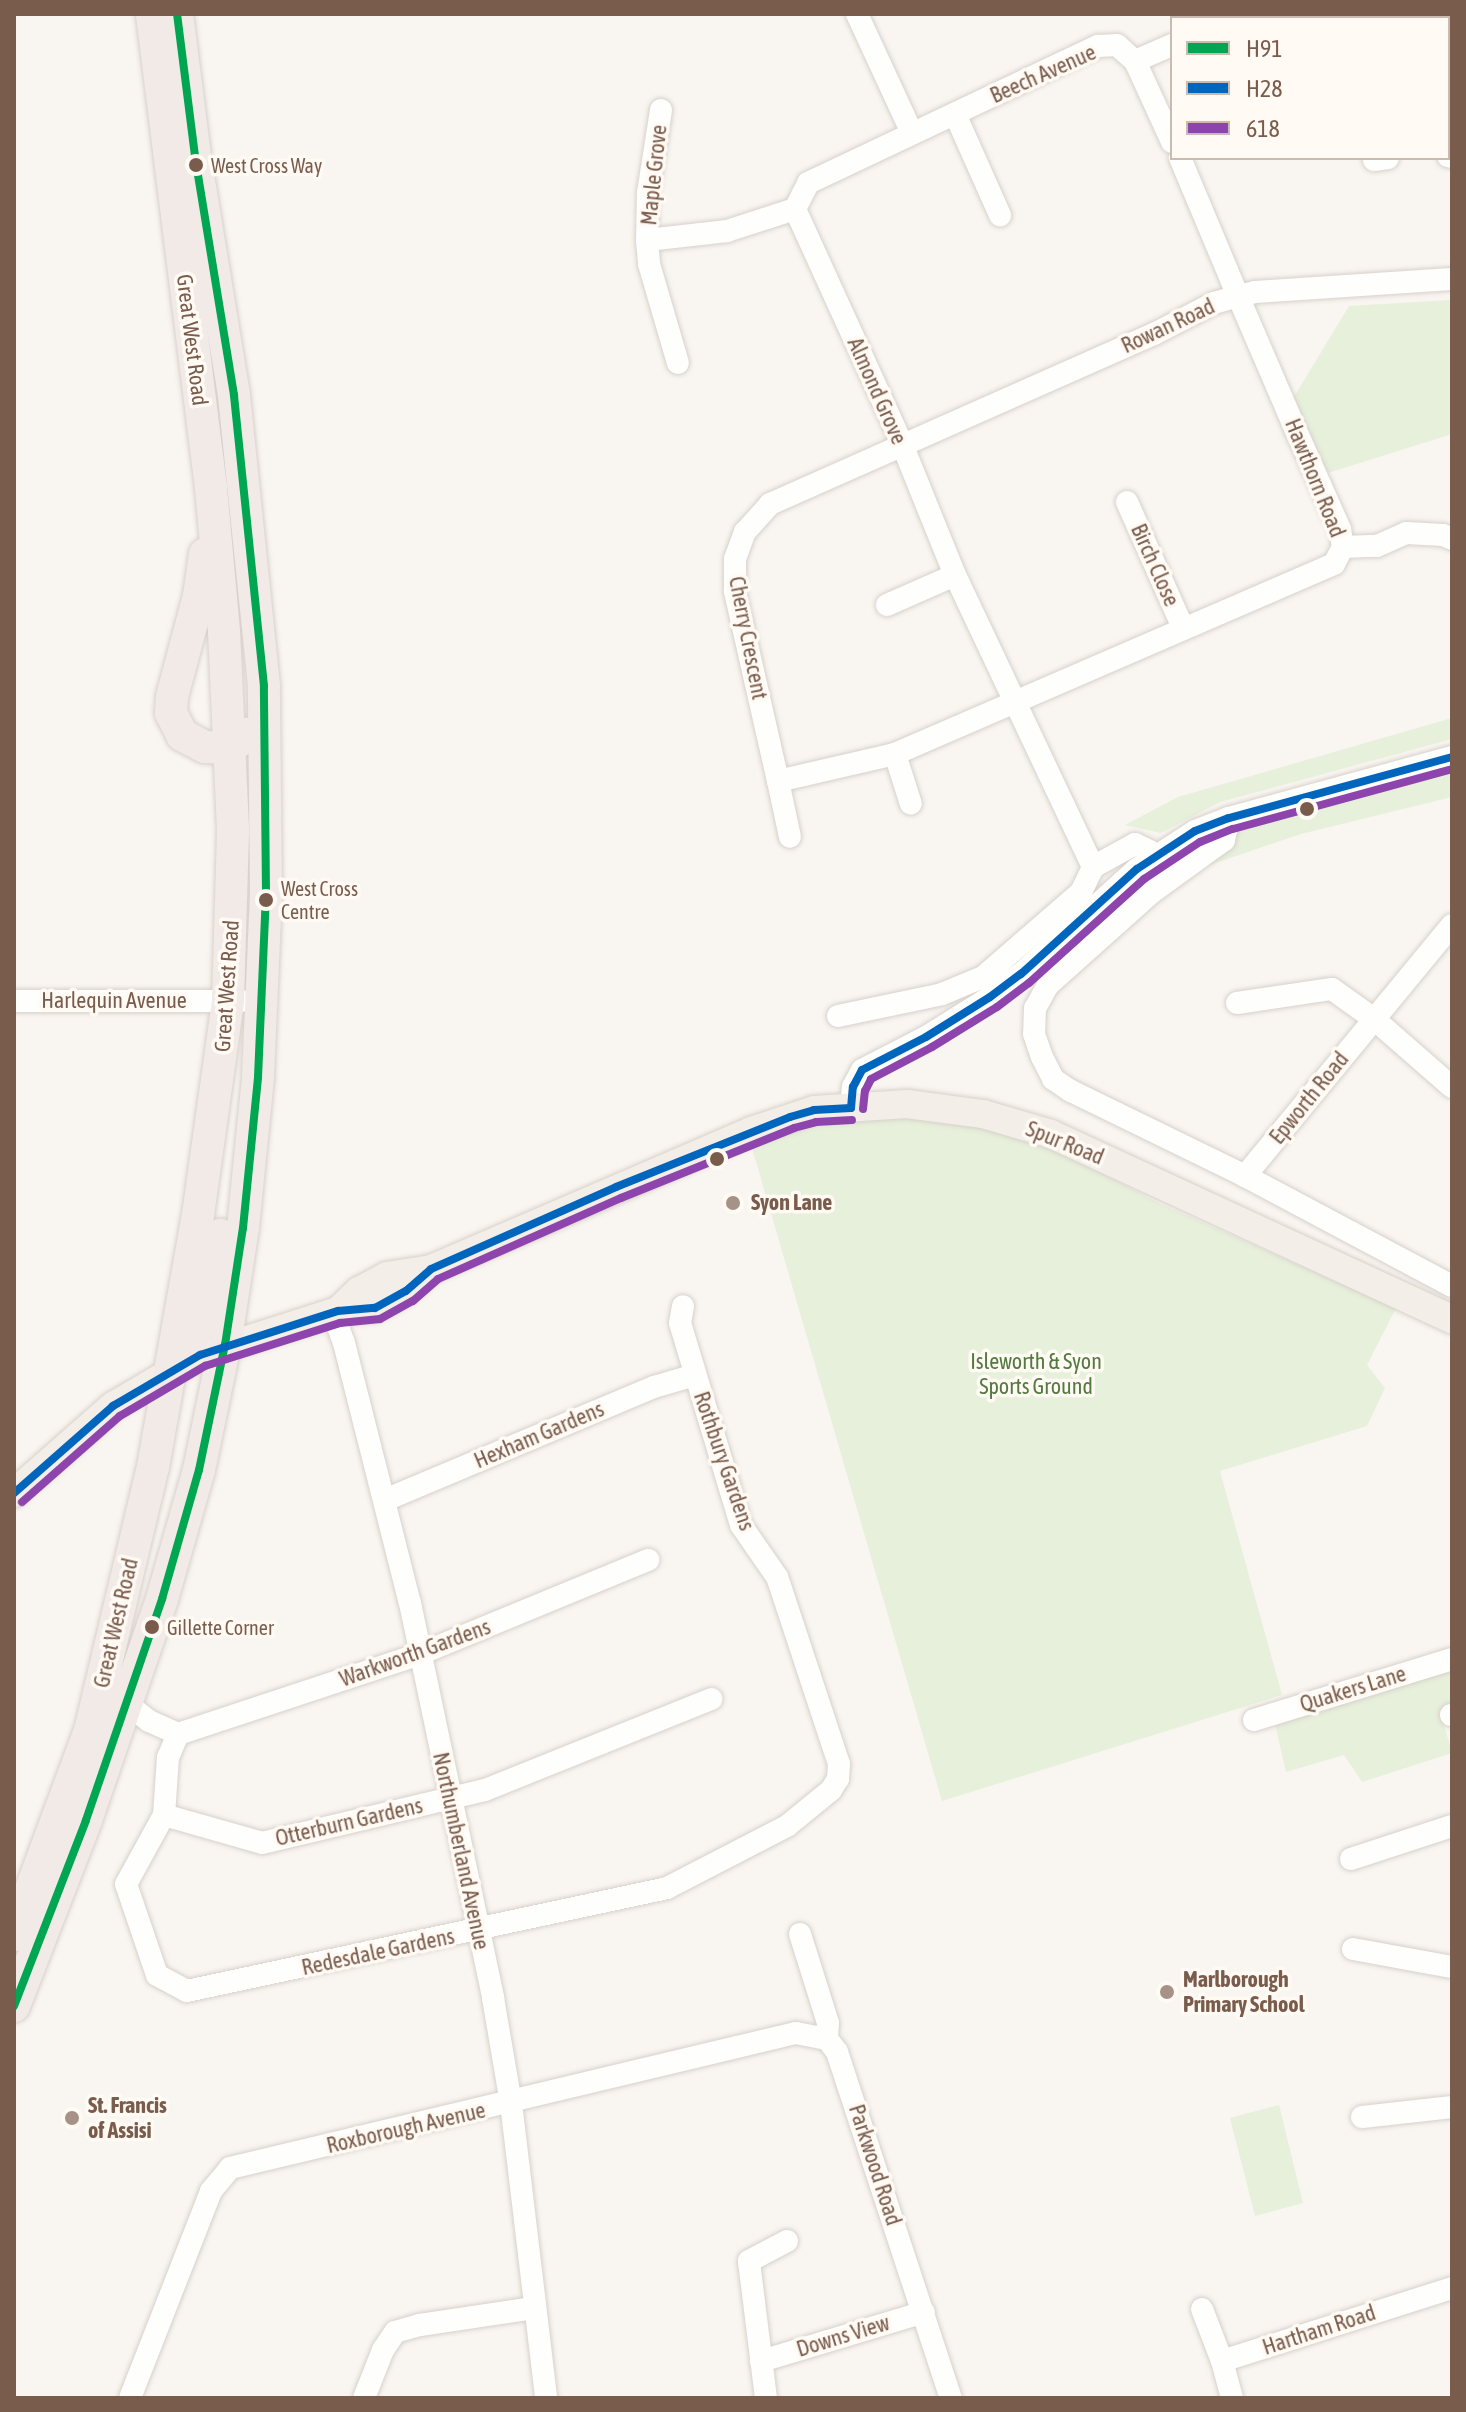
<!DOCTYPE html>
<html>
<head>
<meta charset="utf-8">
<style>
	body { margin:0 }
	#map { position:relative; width:1466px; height:2412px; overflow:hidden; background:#f9f5f0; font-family:"Asap Condensed",sans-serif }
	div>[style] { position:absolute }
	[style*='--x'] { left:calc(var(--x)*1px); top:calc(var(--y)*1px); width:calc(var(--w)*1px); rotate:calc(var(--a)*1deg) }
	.green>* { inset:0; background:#e7f0db }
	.roads { filter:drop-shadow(0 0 2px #d7d1cb) drop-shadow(0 0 2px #d7d1cb) }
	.minor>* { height:22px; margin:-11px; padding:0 11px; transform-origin:11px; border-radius:11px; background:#fefefd }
	.major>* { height:28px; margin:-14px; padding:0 14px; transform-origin:14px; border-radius:14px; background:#f3eee8 }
	.highway>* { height:32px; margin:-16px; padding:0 16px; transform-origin:16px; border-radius:16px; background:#f2eae7 }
	.bus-1>* { height:8px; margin:-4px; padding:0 4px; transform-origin:4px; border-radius:4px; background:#00a651 }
	.bus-2>* { height:8px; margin:-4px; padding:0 4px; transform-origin:4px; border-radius:4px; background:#0065bd }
	.bus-3>* { height:8px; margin:-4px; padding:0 4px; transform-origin:4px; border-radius:4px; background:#8e44ad }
	.dots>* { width:22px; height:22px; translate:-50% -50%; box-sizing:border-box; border:4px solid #fffaf3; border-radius:50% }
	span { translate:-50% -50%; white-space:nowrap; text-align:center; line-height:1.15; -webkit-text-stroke:7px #fffaf3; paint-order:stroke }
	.bus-label { font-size:20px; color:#7a5c4d }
	.left { translate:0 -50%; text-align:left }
	.street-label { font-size:22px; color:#7a5c4d }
	.poi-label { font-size:22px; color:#7a5c4d; font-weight:700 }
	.park-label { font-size:22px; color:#537a41 }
	.frame { position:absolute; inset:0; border:16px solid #7a5c4d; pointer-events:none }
	.legend { position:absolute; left:1170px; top:16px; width:280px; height:144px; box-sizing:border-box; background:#fffaf3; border:2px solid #cabbb1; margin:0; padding:10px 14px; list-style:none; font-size:24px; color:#7a5c4d }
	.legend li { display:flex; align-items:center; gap:16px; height:40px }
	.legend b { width:40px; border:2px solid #cabbb1 }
</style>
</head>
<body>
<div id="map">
	<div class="green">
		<i style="clip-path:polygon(1450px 300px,1452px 434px,1328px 473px,1294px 397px,1349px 306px)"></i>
		<i style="clip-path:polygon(1452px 718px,1452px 739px,1220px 802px,1161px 833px,1125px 825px,1178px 797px)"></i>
		<i style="clip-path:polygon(1452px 771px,1452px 797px,1301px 834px,1201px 868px,1237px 829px)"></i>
		<i style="clip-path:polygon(924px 1118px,966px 1121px,1039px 1141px,1163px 1205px,1396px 1308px,1367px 1365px,1385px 1388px,1367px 1426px,1220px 1471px,1282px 1695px,942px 1801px,752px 1148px,782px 1132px,854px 1121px)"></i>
		<i style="clip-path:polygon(1452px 1666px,1452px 1707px,1440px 1711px,1452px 1753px,1362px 1782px,1344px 1755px,1286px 1772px,1274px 1720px)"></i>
		<i style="clip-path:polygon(1279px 2105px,1303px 2203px,1255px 2216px,1230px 2118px)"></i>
	</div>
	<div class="roads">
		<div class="minor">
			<i style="--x:857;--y:14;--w:131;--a:65.2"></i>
			<i style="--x:1233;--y:18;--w:11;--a:-22"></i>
			<i style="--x:1448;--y:36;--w:4;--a:-14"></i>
			<i style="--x:1135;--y:61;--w:89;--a:65.4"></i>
			<i style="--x:661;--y:110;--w:84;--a:98.9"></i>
			<i style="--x:648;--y:193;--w:47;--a:91.2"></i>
			<i style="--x:647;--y:240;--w:24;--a:85"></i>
			<i style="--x:649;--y:264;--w:103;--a:73.7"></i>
			<i style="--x:955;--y:114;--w:111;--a:66"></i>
			<i style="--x:1448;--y:156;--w:4;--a:14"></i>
			<i style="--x:1180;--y:158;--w:150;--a:67.2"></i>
			<i style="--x:1238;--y:296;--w:151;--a:66.7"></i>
			<i style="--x:1298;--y:435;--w:103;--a:65.9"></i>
			<i style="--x:1340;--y:529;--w:18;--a:81"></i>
			<i style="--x:1343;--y:547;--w:19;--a:118"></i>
			<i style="--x:1334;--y:564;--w:478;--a:156.6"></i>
			<i style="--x:895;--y:754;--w:120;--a:167"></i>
			<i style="--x:778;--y:781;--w:195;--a:-102.8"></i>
			<i style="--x:735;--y:591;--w:32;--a:-90"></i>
			<i style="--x:735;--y:559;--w:29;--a:-70"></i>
			<i style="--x:745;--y:532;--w:38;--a:-48"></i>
			<i style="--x:770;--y:504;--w:420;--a:-23.9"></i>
			<i style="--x:1154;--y:334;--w:68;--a:-27.3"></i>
			<i style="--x:1214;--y:303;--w:25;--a:-16"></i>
			<i style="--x:1238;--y:296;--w:17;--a:-13"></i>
			<i style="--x:1255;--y:292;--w:197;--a:-3.8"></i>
			<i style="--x:1374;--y:160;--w:14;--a:-8"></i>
			<i style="--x:795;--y:209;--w:258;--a:65.5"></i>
			<i style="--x:902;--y:444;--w:141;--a:68"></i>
			<i style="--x:955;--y:575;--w:323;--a:64.7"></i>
			<i style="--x:1093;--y:867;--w:48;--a:-28.7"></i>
			<i style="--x:1135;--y:844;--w:25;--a:26"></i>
			<i style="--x:795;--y:209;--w:29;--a:-63"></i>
			<i style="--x:808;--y:183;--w:321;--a:-25.3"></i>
			<i style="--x:1098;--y:46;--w:19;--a:-3"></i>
			<i style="--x:1117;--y:45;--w:24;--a:42"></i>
			<i style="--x:1135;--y:61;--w:40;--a:-23.4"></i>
			<i style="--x:647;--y:240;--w:81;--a:-6.4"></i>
			<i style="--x:727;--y:231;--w:71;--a:-17.9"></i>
			<i style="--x:1127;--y:502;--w:138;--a:66"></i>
			<i style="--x:1343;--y:547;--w:34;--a:-2"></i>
			<i style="--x:1377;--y:546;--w:32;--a:-24"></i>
			<i style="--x:1406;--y:533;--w:37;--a:3"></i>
			<i style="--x:1443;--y:535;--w:10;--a:24"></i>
			<i style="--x:887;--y:605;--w:74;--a:-23.8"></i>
			<i style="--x:895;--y:754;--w:52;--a:72.3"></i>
			<i style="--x:778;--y:781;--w:57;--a:77.9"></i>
			<i style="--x:1229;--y:818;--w:23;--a:103"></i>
			<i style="--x:1224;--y:840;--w:90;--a:144"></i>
			<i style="--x:1151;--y:893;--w:138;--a:138.2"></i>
			<i style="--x:1048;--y:985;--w:26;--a:119"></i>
			<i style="--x:1035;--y:1008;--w:26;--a:92"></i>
			<i style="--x:1034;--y:1034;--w:24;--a:71"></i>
			<i style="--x:1042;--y:1057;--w:25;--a:63"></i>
			<i style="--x:1053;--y:1079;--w:22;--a:34"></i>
			<i style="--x:1071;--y:1091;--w:194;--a:26"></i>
			<i style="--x:1245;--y:1176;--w:234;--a:28"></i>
			<i style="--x:14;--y:1001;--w:227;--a:0"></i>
			<i style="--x:1237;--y:1003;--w:96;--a:-8.4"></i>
			<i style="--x:1332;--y:989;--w:52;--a:35.5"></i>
			<i style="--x:1374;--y:1019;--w:103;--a:41.1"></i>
			<i style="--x:838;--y:1016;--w:106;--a:-11.9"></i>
			<i style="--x:942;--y:994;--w:44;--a:-22.5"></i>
			<i style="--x:983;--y:977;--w:130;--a:-40.9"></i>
			<i style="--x:1081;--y:892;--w:28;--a:-64"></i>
			<i style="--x:851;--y:1108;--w:21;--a:-85"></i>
			<i style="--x:853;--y:1087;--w:19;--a:-62"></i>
			<i style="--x:862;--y:1070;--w:72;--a:-27.3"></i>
			<i style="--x:926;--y:1037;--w:75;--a:-32"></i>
			<i style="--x:990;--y:997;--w:39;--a:-37"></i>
			<i style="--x:1021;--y:974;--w:156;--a:-42.2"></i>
			<i style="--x:1137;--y:869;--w:69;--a:-33.2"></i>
			<i style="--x:1195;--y:831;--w:36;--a:-21"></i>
			<i style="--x:1229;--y:818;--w:231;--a:-15.3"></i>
			<i style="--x:1245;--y:1176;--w:325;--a:-50.5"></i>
			<i style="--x:333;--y:1313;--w:32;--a:70"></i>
			<i style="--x:344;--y:1343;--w:268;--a:75.8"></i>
			<i style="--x:410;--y:1603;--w:404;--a:78.1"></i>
			<i style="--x:493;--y:1998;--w:107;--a:80.3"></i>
			<i style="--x:511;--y:2103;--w:297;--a:83.2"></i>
			<i style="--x:385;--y:1500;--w:292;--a:-22.8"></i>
			<i style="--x:654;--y:1387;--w:43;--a:-16.3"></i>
			<i style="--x:126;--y:1703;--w:29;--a:38"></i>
			<i style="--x:149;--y:1721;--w:32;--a:24"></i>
			<i style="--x:1451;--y:1715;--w:1;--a:0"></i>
			<i style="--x:1254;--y:1720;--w:207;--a:-17.1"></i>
			<i style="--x:178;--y:1734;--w:25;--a:113"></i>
			<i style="--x:168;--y:1757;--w:58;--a:93.9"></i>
			<i style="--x:164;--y:1815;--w:79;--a:118.8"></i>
			<i style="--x:126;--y:1884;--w:96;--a:71.2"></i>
			<i style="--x:157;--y:1975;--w:34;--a:28"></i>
			<i style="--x:187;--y:1991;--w:491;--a:-12.1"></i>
			<i style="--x:667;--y:1888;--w:135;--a:-27.3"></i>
			<i style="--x:787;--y:1826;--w:57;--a:-39.3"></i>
			<i style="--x:831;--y:1790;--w:13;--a:-58"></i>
			<i style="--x:838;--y:1779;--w:15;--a:-86"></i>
			<i style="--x:839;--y:1764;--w:197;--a:-108.3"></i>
			<i style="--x:777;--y:1577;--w:63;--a:-124.7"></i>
			<i style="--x:741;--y:1525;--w:211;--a:-106.8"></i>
			<i style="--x:680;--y:1323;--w:17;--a:-80"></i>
			<i style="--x:178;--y:1734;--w:255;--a:-18.3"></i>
			<i style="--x:420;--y:1654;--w:247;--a:-22.4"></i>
			<i style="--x:164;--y:1815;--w:102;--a:15.9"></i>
			<i style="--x:262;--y:1843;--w:229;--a:-13.4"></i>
			<i style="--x:485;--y:1790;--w:244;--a:-21.9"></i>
			<i style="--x:1351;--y:1859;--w:106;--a:-18.1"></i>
			<i style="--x:800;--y:1934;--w:93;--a:72.5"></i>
			<i style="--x:828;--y:2023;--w:16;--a:94"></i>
			<i style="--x:827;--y:2039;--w:16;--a:52"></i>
			<i style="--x:837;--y:2052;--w:364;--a:71.8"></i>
			<i style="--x:1353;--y:1949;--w:101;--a:10.3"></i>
			<i style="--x:1362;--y:2117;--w:91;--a:-6.3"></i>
			<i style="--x:1202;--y:2309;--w:56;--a:69"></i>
			<i style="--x:761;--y:2361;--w:170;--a:-16.7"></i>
			<i style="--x:130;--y:2398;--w:222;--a:-68.6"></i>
			<i style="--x:211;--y:2191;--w:30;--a:-50"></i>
			<i style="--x:230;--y:2168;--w:582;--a:-13.42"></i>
			<i style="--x:796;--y:2033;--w:32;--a:11"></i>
			<i style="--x:364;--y:2398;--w:52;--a:-68.4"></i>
			<i style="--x:383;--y:2350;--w:22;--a:-56"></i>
			<i style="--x:395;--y:2332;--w:26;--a:-16"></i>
			<i style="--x:420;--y:2325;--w:115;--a:-8.5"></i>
			<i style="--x:766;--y:2398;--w:138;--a:-97.1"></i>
			<i style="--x:749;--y:2261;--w:43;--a:-27.8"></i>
			<i style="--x:1232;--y:2398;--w:38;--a:-105"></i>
			<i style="--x:1222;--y:2361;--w:241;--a:-17.6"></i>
		</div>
		<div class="major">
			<i style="--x:338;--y:1311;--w:37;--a:-5"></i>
			<i style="--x:375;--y:1308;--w:35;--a:-29"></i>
			<i style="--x:406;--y:1291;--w:33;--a:-41"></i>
			<i style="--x:14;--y:1493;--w:132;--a:-41.3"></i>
			<i style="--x:113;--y:1406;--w:101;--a:-30.4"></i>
			<i style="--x:200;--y:1355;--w:145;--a:-17.7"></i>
			<i style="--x:338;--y:1311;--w:29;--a:-44"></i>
			<i style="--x:359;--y:1291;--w:32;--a:-28"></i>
			<i style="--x:387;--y:1276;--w:45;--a:-9"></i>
			<i style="--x:431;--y:1269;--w:348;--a:-23.3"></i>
			<i style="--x:751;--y:1131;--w:66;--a:-18.4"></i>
			<i style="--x:814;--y:1110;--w:93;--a:-3.7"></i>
			<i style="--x:907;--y:1104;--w:77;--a:7.5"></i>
			<i style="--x:983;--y:1114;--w:71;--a:16.4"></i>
			<i style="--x:1051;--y:1134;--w:442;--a:24.8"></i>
		</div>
		<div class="highway">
			<i style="--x:205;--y:554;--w:42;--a:98.1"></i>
			<i style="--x:199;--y:596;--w:105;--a:105"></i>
			<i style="--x:172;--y:697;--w:16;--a:94"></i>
			<i style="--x:171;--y:713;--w:25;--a:63"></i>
			<i style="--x:182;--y:735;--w:26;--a:28"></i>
			<i style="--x:205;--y:747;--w:26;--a:2"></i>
			<i style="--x:231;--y:748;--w:21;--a:-43"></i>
			<i style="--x:189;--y:1347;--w:62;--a:-69.2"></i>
			<i style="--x:211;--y:1289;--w:55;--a:-80.5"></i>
			<i style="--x:14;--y:1935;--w:218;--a:-69.6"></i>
			<i style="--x:90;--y:1731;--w:271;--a:-76.6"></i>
			<i style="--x:153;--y:1467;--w:256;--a:-79.9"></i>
			<i style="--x:198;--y:1215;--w:216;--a:-82"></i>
			<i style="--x:228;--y:1001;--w:172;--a:-88.3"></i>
			<i style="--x:233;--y:829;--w:198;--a:-92.6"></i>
			<i style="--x:224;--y:631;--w:144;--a:-95.2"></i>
			<i style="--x:211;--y:488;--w:478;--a:-97.1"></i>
			<i style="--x:14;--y:2006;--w:199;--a:-68.8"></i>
			<i style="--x:86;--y:1820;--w:234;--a:-71"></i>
			<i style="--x:162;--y:1599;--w:134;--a:-74"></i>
			<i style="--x:199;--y:1470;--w:128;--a:-78.3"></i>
			<i style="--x:225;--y:1345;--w:118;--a:-81.3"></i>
			<i style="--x:243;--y:1228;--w:152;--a:-84.3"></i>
			<i style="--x:258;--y:1077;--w:186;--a:-87.5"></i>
			<i style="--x:266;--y:891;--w:205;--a:-90.6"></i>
			<i style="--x:264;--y:686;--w:293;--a:-95.9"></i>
			<i style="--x:234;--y:395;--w:234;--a:-99.3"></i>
			<i style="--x:196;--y:164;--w:151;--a:-97.2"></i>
		</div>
	</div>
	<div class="bus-1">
		<i style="--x:14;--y:2006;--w:199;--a:-68.8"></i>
		<i style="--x:86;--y:1820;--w:234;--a:-71"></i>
		<i style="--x:162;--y:1599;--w:134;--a:-74"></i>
		<i style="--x:199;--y:1470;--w:128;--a:-78.3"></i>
		<i style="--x:225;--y:1345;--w:118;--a:-81.3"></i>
		<i style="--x:243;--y:1228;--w:152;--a:-84.3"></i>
		<i style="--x:258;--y:1077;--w:186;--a:-87.5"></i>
		<i style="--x:266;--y:891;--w:205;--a:-90.6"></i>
		<i style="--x:264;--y:686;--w:293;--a:-95.9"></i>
		<i style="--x:234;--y:395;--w:234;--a:-99.3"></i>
		<i style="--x:196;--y:164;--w:151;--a:-97.2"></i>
	</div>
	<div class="bus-2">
		<i style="--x:851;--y:1108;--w:21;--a:-85"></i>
		<i style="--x:853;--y:1087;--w:19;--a:-62"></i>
		<i style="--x:862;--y:1070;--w:72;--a:-27.3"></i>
		<i style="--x:926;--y:1037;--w:75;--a:-32"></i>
		<i style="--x:990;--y:997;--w:39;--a:-37"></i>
		<i style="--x:1021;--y:974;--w:156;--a:-42.2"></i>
		<i style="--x:1137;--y:869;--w:69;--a:-33.2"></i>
		<i style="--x:1195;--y:831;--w:36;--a:-21"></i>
		<i style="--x:1229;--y:818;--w:231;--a:-15.3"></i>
		<i style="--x:14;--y:1493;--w:132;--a:-41.3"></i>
		<i style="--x:113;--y:1406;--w:101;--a:-30.4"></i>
		<i style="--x:200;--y:1355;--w:145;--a:-17.7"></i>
		<i style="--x:338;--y:1311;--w:37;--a:-5"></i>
		<i style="--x:375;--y:1308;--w:35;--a:-29"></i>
		<i style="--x:406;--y:1291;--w:33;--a:-41"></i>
		<i style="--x:431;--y:1269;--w:202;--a:-23.9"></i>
		<i style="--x:616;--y:1187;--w:188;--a:-21.9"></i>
		<i style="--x:790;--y:1117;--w:25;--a:-16"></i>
		<i style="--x:814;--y:1110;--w:37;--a:-3"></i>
	</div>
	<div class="bus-3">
		<i style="--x:863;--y:1109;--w:18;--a:-84"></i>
		<i style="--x:865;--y:1091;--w:13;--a:-63"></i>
		<i style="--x:871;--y:1079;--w:69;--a:-27.7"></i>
		<i style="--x:932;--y:1047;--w:76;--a:-31.6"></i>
		<i style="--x:997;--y:1007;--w:40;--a:-37"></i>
		<i style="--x:1029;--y:983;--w:155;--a:-42.1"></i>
		<i style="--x:1144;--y:879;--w:67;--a:-33.5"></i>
		<i style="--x:1200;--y:842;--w:35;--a:-22"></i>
		<i style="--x:1233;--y:829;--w:227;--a:-15.3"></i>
		<i style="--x:22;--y:1502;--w:130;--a:-41.3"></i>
		<i style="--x:120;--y:1416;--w:99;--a:-30.5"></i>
		<i style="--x:205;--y:1366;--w:142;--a:-17.7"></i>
		<i style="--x:340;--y:1323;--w:40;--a:-5.7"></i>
		<i style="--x:380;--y:1319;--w:38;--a:-29"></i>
		<i style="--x:413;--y:1301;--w:33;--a:-41"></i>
		<i style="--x:438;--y:1279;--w:200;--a:-23.9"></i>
		<i style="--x:621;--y:1198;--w:187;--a:-22"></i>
		<i style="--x:794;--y:1128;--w:23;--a:-15"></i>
		<i style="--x:816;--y:1122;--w:36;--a:-3"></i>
	</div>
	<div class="dots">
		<i style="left:196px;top:165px;background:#7a5c4d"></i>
		<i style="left:1307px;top:809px;background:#7a5c4d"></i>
		<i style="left:266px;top:900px;background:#7a5c4d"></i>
		<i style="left:717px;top:1159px;background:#7a5c4d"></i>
		<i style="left:733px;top:1203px;background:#a69286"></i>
		<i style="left:152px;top:1627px;background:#7a5c4d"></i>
		<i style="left:1167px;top:1992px;background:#a69286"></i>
		<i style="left:72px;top:2118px;background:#a69286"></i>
	</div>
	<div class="bus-label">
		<span class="left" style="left:211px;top:165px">West Cross Way</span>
		<span class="left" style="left:281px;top:900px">West Cross<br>Centre</span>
		<span class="left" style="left:167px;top:1627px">Gillette Corner</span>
	</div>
	<div class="street-label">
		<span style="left:1043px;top:74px;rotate:-24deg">Beech Avenue</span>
		<span style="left:654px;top:175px;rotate:-84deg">Maple Grove</span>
		<span style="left:1168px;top:326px;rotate:-25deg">Rowan Road</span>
		<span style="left:192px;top:340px;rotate:83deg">Great West Road</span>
		<span style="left:877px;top:391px;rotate:66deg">Almond Grove</span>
		<span style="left:1315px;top:478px;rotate:68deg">Hawthorn Road</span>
		<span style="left:1155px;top:565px;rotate:66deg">Birch Close</span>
		<span style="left:748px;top:638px;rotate:79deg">Cherry Crescent</span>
		<span style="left:227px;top:986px;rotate:-86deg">Great West Road</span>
		<span style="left:114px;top:1001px">Harlequin Avenue</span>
		<span style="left:1309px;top:1098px;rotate:-51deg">Epworth Road</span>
		<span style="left:1065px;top:1143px;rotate:22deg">Spur Road</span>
		<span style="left:539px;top:1435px;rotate:-23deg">Hexham Gardens</span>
		<span style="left:724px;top:1461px;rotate:71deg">Rothbury Gardens</span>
		<span style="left:116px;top:1623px;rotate:-77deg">Great West Road</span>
		<span style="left:415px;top:1653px;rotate:-20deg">Warkworth Gardens</span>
		<span style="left:1353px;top:1689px;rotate:-17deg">Quakers Lane</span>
		<span style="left:349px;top:1822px;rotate:-13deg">Otterburn Gardens</span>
		<span style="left:461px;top:1851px;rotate:78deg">Northumberland Avenue</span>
		<span style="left:378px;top:1952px;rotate:-12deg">Redesdale Gardens</span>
		<span style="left:406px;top:2128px;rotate:-13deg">Roxborough Avenue</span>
		<span style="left:875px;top:2165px;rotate:72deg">Parkwood Road</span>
		<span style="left:1319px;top:2330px;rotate:-18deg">Hartham Road</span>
		<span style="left:843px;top:2336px;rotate:-17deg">Downs View</span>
	</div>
	<div class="poi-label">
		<span class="left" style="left:751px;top:1203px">Syon Lane</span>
		<span class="left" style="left:1183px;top:1992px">Marlborough<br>Primary School</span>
		<span class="left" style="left:88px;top:2118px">St. Francis<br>of Assisi</span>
	</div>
	<div class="park-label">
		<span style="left:1036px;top:1374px">Isleworth &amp; Syon<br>Sports Ground</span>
	</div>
	<div class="frame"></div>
	<ul class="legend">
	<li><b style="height:10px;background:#00a651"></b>H91</li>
	<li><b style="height:10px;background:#0065bd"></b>H28</li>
	<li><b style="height:10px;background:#8e44ad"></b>618</li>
	</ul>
</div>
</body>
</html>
